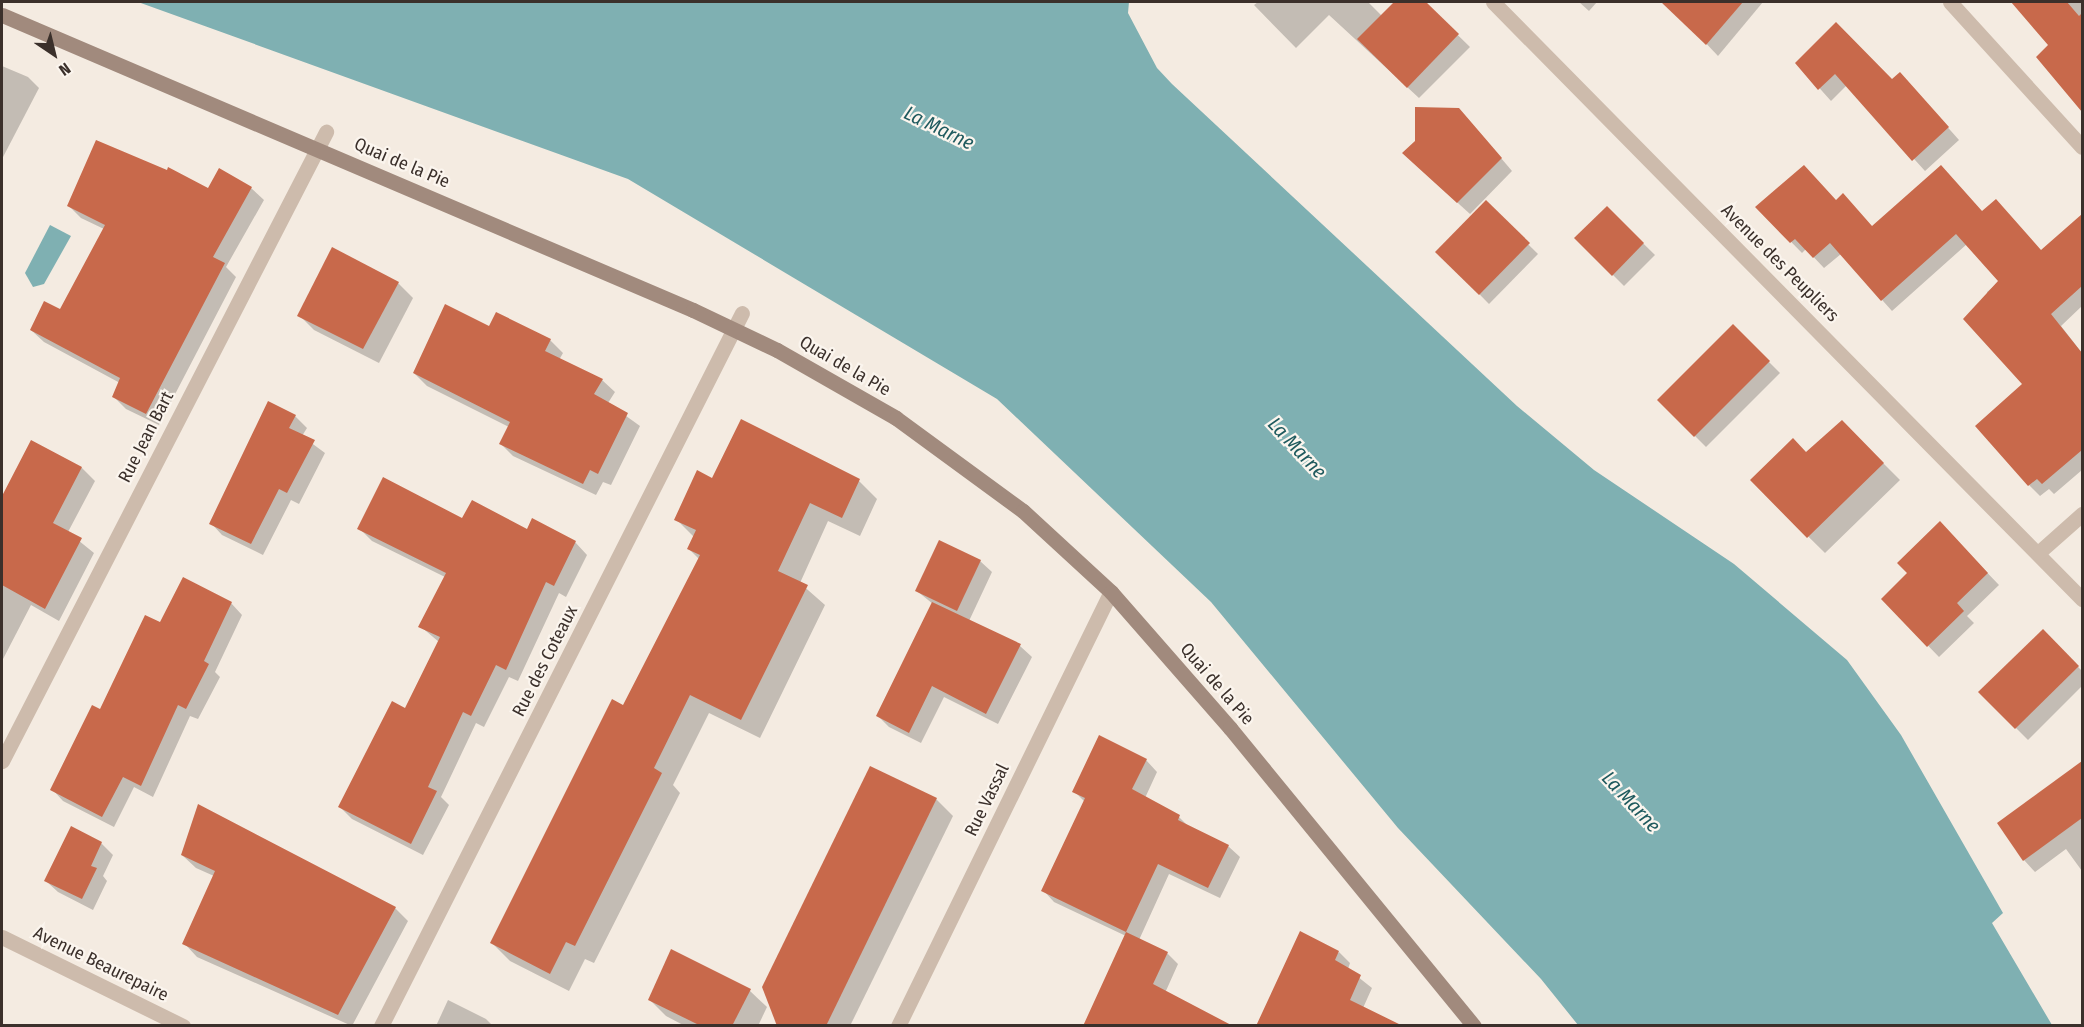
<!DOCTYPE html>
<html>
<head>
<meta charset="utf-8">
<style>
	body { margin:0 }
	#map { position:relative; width:2084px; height:1027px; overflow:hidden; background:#f4ebe1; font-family:"Fira Sans Condensed",sans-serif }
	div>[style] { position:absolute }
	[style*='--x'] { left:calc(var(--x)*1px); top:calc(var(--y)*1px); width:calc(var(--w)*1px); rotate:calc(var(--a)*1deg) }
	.water>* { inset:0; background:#7fb0b2 }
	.shadow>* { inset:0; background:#0003 }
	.building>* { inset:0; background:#c8694b }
	.street>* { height:15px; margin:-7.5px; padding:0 7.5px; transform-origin:7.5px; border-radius:7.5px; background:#cdbbac }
	.secondary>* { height:15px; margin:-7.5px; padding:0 7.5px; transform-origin:7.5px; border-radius:7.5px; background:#a18a7d }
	span { translate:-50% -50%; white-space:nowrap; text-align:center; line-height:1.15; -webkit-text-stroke:4.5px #fbf5ee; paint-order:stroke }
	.street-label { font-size:18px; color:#3b302b }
	.water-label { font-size:20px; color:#1f5a5e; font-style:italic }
	.frame { position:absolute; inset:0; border:3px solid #3b302b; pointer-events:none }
	.north { position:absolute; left:24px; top:24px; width:60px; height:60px; -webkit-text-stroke:4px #fbf5ee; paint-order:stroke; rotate:145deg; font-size:16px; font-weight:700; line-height:24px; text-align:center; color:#3b302b }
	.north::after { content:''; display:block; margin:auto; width:21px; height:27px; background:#3b302b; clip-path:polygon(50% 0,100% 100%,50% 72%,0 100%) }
</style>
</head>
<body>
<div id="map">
	<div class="water">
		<i style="clip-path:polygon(138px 2px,1129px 2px,1128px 13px,1157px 68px,1172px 84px,1517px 406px,1594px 470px,1734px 564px,1847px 660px,1901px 735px,2003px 913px,1992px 923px,2052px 1025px,1578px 1025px,1541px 979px,1398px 828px,1211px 602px,997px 399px,628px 179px)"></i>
		<i style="clip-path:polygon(50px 225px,71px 236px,44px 284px,33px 287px,25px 273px)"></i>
	</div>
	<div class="shadow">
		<i style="clip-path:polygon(1258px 2px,1368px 2px,1382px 16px,1396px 2px,1424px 2px,1470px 47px,1419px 98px,1329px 15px,1296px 48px,1254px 5px)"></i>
		<i style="clip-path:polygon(1579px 2px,1597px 2px,1589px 11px)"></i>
		<i style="clip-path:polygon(1667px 2px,1763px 2px,1718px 56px)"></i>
		<i style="clip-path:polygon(2012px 2px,2082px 2px,2082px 108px,2074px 100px,2050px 46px)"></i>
		<i style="clip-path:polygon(1797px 63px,1911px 86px,1959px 140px,1925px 171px,1847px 85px,1831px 101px)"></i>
		<i style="clip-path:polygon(2px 66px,28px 77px,39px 88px,2px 159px)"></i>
		<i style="clip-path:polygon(1467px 118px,1512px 171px,1470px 214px,1416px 165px)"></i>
		<i style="clip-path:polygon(251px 188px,264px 200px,226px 267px,236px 277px,159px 425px,126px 409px,114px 397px,120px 383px,44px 342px,31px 330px,61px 311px,104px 229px,81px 218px,68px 205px)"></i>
		<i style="clip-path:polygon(1836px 202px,1872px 227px,1983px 213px,2042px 252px,2068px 249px,2082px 265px,2082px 306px,2061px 326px,2082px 353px,2082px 470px,2054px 494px,2049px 489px,2040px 496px,2029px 485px,2024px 384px,1987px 292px,2000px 281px,1967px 244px,1892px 311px,1841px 254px,1824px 268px,1806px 249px,1802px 253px,1757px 207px)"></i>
		<i style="clip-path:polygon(1486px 203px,1538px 254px,1489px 304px,1438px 252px)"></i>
		<i style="clip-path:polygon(1607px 208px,1655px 255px,1624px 286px,1576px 238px)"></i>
		<i style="clip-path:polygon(398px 283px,413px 298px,379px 363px,314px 330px,299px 315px)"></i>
		<i style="clip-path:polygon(1733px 326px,1780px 373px,1706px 447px,1659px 400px)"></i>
		<i style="clip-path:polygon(489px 328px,550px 340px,563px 353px,559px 360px,602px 380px,615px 392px,608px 403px,640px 426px,611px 485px,603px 482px,596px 495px,513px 456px,501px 444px,509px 427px,427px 386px,414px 373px)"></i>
		<i style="clip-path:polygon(295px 416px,307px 428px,302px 436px,325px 453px,299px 504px,291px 500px,263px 555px,222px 535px,211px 523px)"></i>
		<i style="clip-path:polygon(1842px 422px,1900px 480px,1825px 553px,1752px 481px,1807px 454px)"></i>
		<i style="clip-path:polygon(32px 442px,82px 468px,95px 481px,68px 532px,94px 553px,59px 621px,31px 605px,2px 661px,2px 497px)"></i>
		<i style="clip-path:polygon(713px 480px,859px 481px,877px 499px,860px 536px,828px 521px,800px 583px,825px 605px,760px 738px,709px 713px,673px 785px,680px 793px,594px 963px,585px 959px,569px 991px,510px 961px,492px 943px,624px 707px,699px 559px,689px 549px,694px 537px,676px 519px)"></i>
		<i style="clip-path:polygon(463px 520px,575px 542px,587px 555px,566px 597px,559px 593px,518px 681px,509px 677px,484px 727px,476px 723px,441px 797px,449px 805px,423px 855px,352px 819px,340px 807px,406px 710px,439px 642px,420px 626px,445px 577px,372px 541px,359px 528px)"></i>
		<i style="clip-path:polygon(1951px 535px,1999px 585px,1967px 616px,1974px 623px,1939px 657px,1883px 599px)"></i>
		<i style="clip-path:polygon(980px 561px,992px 572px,969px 621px,1020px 646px,1032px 657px,998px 724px,944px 697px,921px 743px,889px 727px,878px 716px,933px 604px,917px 591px)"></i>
		<i style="clip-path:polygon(231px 603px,242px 615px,215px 672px,220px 677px,198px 719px,190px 716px,153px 797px,134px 787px,114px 827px,63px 801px,52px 789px,101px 711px)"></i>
		<i style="clip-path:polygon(2043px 631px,2082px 671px,2082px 686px,2028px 740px,1980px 692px)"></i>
		<i style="clip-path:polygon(1146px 760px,1157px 772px,1145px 798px,1179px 817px,1190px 828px,1228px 846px,1240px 857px,1220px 898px,1169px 874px,1139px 940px,1167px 953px,1178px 964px,1165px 993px,1090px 1026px,1126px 936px,1054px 902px,1043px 890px,1085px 802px,1074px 791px)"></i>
		<i style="clip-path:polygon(2078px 766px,2082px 770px,2082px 871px,2066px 849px,2035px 872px,2024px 860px)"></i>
		<i style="clip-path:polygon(936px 799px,953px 816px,850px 1026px,778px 1026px)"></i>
		<i style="clip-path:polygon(101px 843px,113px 855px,103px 876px,107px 881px,93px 910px,58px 892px,46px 881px)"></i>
		<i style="clip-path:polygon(182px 855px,395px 908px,408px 921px,352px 1026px,197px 957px,184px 943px,214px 876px,196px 868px)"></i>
		<i style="clip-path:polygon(672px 951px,750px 991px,767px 1007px,758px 1026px,685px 1026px,666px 1016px,649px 999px)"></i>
		<i style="clip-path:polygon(1339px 952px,1350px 963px,1348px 969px,1372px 988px,1363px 1008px,1283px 1008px)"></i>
		<i style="clip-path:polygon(448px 1000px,486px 1019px,493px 1026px,436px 1026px)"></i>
	</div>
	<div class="building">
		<i style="clip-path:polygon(1394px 2px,1426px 2px,1459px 34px,1407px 88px,1357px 39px)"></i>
		<i style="clip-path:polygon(1661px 2px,1743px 2px,1706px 45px)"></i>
		<i style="clip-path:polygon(2011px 2px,2067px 2px,2079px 16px,2082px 13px,2082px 112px,2036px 57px,2048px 45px)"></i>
		<i style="clip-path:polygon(1836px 22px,1892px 79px,1900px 72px,1949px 127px,1912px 161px,1835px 74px,1818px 90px,1795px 63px)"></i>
		<i style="clip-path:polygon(1415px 107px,1459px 108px,1502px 158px,1457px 203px,1402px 153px,1415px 141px)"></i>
		<i style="clip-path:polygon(96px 140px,167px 170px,168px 167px,208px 188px,219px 168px,252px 187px,213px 257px,225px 263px,146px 414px,112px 397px,120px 378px,30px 330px,44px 301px,60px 309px,105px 225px,67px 206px)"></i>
		<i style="clip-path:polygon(1804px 165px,1836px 200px,1843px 193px,1872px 226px,1941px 165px,1982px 211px,1996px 199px,2041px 250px,2082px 214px,2082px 286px,2051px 314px,2082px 353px,2082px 450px,2042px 484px,2037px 479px,2028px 486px,1975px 426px,2022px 384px,1963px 319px,1998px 281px,1956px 234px,1881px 301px,1830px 243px,1813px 258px,1795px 239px,1790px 243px,1755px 207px)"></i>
		<i style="clip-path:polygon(1486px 200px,1530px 243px,1479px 295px,1435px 252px)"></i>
		<i style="clip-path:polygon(1607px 206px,1644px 243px,1612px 276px,1574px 238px)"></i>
		<i style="clip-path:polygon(332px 247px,399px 282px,363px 349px,297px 316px)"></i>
		<i style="clip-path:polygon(445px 304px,489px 326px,496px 312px,551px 339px,545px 351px,603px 379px,594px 394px,628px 413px,598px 474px,590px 470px,583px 484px,499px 444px,510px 422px,413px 373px)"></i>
		<i style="clip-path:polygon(1733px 324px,1770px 361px,1694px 437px,1657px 400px)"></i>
		<i style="clip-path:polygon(268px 401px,296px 415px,289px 428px,315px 440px,287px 493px,279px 489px,251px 544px,209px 524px)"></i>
		<i style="clip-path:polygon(741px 419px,860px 479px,842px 518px,810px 503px,778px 571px,808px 585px,741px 720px,690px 695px,654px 768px,662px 773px,575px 946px,566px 942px,550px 974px,490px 943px,612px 699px,623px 705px,700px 555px,687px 549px,696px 530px,674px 520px,697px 470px,712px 478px)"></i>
		<i style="clip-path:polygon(1842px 420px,1884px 463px,1807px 538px,1750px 480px,1793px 438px,1806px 452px)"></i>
		<i style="clip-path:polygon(31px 440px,82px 467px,53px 523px,82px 538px,45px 609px,2px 585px,2px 496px)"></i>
		<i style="clip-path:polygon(383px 477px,462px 518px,472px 500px,527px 529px,532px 518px,576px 541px,554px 586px,546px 582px,506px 670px,496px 665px,471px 716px,463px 712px,428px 787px,437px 791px,411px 844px,338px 807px,392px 701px,405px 708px,440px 637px,418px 627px,446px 573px,357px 529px)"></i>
		<i style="clip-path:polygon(1940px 521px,1988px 573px,1957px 603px,1964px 611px,1927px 647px,1881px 599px,1907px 573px,1897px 563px)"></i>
		<i style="clip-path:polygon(939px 540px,981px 560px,957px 611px,915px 591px)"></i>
		<i style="clip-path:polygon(183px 577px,232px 602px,204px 661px,209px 664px,186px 709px,178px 705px,141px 786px,123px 777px,102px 817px,50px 790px,92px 705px,100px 709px,145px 615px,160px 622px)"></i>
		<i style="clip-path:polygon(932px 602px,1021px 644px,986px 714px,932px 686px,909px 733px,876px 716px)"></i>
		<i style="clip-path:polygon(2043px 629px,2079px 666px,2015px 729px,1978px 692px)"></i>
		<i style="clip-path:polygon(1099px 735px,1147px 759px,1132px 789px,1180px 815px,1178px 820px,1229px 845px,1208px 888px,1158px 864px,1126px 932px,1168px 952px,1153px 984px,1233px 1026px,1083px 1026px,1126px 932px,1041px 891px,1085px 798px,1072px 792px)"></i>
		<i style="clip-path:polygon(2082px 761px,2082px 818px,2023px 861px,1997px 823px)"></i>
		<i style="clip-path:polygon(870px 766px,937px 798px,826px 1026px,777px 1026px,762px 987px)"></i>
		<i style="clip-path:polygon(198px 804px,396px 907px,338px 1015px,182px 944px,215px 871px,181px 855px)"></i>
		<i style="clip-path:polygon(71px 826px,102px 842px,91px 866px,97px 868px,82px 899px,44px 881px)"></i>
		<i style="clip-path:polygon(1300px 931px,1339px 951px,1335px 960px,1361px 975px,1350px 1000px,1403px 1026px,1256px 1026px)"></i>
		<i style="clip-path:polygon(671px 949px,751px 989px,732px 1026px,701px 1026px,648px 1000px)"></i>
	</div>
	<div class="street">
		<i style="--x:1493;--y:2;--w:839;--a:45.39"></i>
		<i style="--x:1950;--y:2;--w:196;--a:47.7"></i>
		<i style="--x:2038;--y:553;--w:59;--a:-41.6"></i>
		<i style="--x:2;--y:761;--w:708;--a:-62.75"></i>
		<i style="--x:2;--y:937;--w:202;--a:26.2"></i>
		<i style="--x:381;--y:1026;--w:799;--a:-63.15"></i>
		<i style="--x:898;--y:1026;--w:483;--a:-63.9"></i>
	</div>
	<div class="secondary">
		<i style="--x:2;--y:15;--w:751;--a:23.12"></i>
		<i style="--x:693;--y:310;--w:93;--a:25.5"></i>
		<i style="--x:777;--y:350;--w:137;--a:29.7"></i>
		<i style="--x:896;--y:418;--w:157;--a:36.2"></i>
		<i style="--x:1023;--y:511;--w:120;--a:42.6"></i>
		<i style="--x:1111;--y:592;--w:181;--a:48.8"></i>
		<i style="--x:1230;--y:728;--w:385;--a:50.7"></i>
	</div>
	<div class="street-label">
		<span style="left:402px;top:163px;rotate:23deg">Quai de la Pie</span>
		<span style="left:1780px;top:263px;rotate:45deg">Avenue des Peupliers</span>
		<span style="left:845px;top:366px;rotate:30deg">Quai de la Pie</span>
		<span style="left:146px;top:437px;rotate:-63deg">Rue Jean Bart</span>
		<span style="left:545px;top:661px;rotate:-63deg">Rue des Coteaux</span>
		<span style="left:1217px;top:684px;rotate:49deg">Quai de la Pie</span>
		<span style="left:987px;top:800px;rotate:-64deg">Rue Vassal</span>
		<span style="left:101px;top:964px;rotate:26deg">Avenue Beaurepaire</span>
	</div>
	<div class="water-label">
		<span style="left:939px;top:128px;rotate:26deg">La Marne</span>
		<span style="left:1297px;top:448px;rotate:47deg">La Marne</span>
		<span style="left:1631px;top:802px;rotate:47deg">La Marne</span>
	</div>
	<div class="frame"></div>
	<div class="north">N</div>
</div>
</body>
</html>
